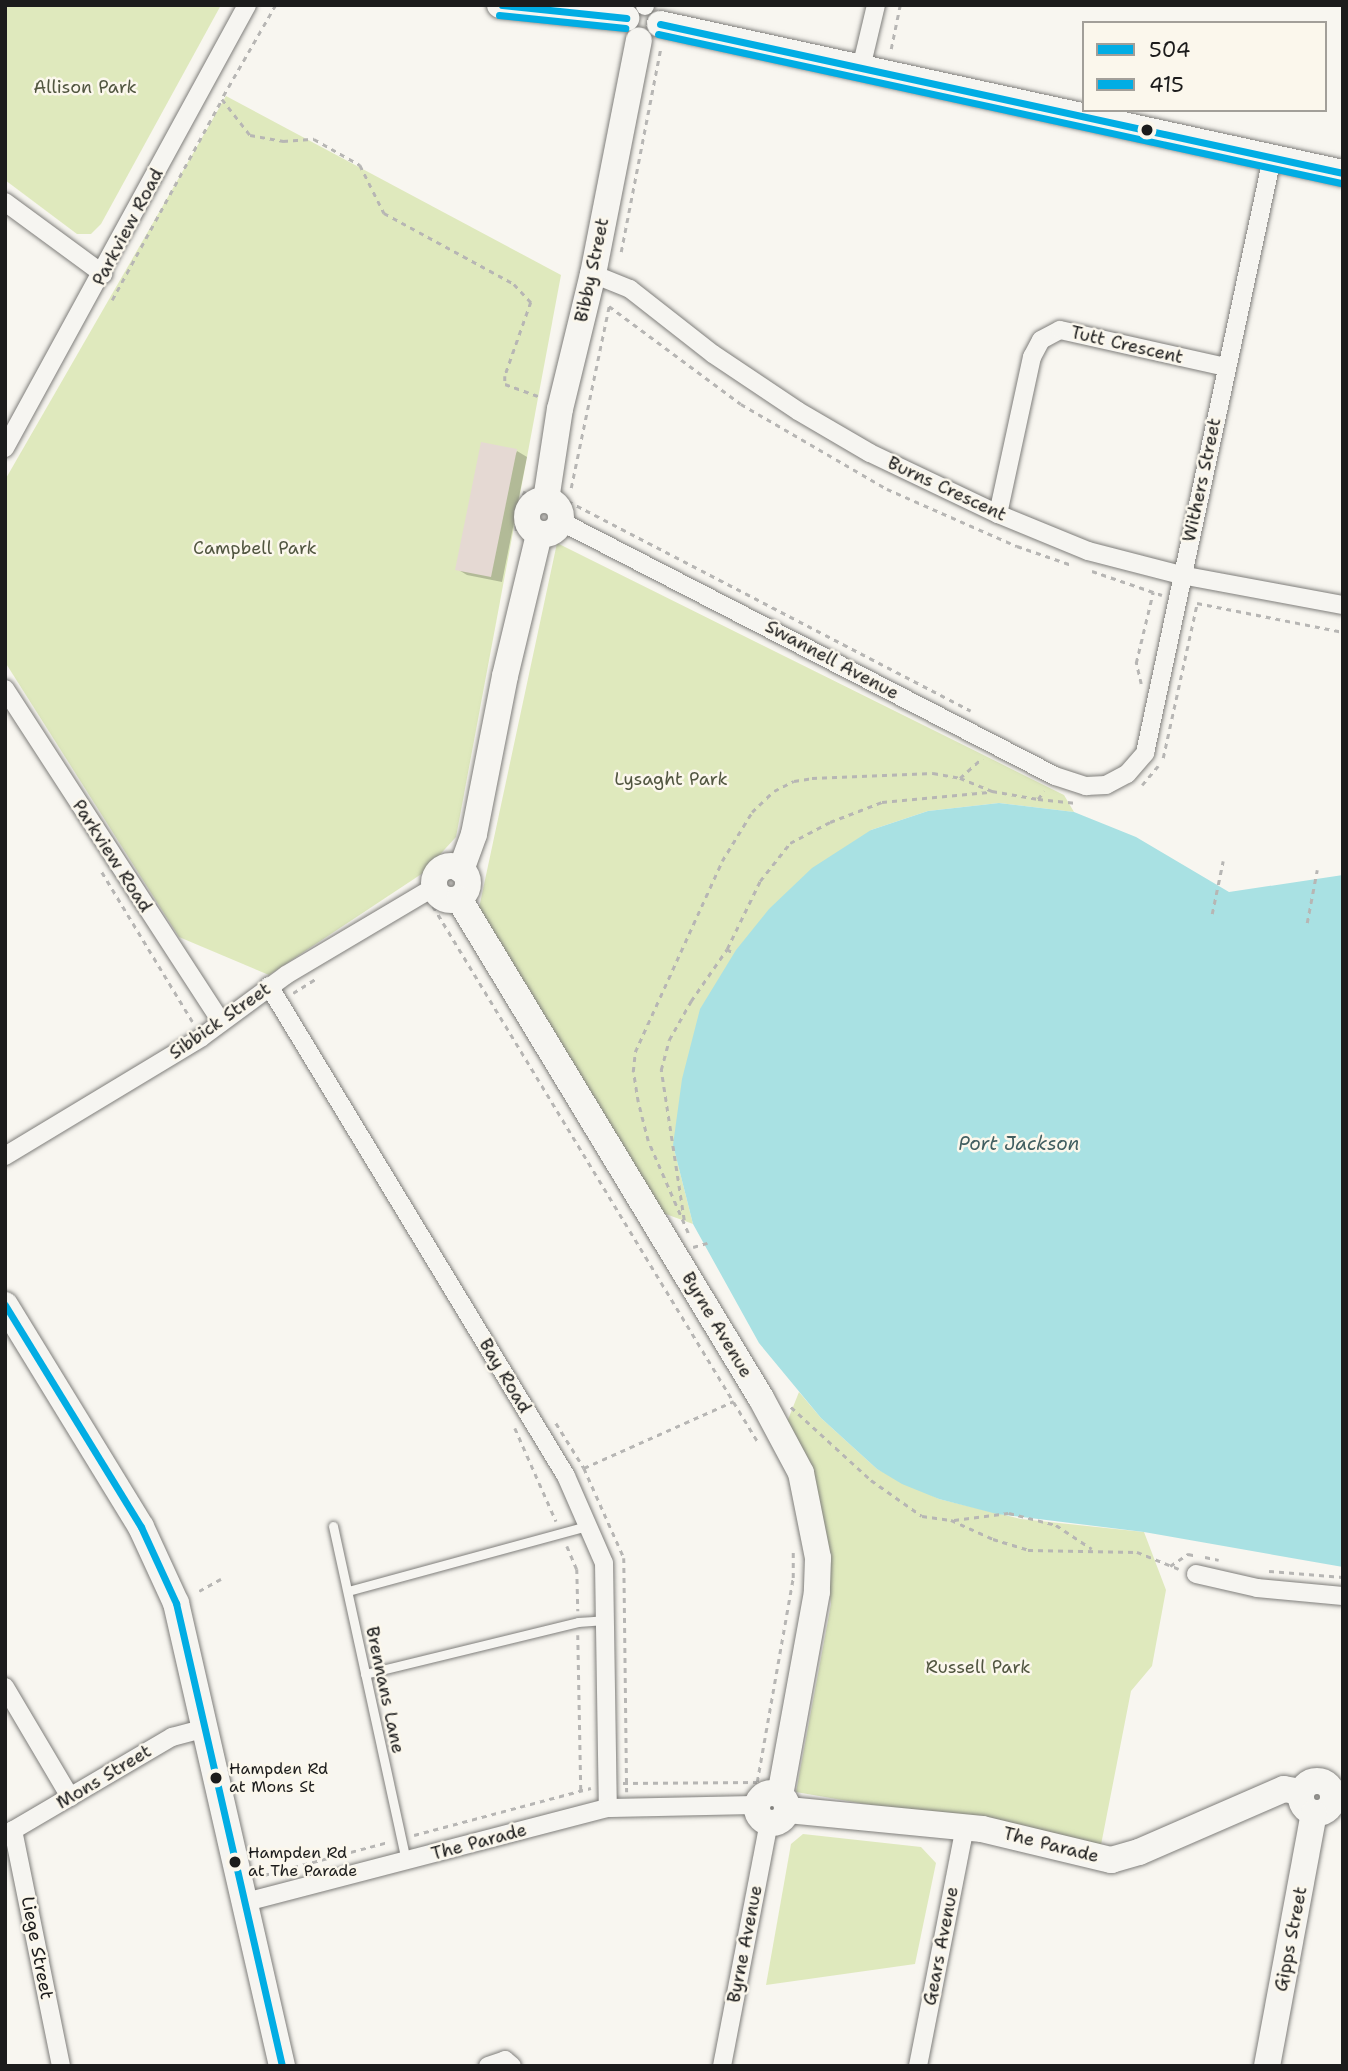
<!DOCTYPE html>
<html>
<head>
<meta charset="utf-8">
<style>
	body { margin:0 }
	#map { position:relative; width:1348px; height:2071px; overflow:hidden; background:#f8f6f0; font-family:"Shantell Sans",sans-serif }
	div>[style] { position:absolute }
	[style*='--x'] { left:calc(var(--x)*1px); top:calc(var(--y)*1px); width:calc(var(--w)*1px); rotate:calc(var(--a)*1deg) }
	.green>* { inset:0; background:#dfe9bd }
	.water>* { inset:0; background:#a9e1e3 }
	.shadow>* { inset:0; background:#0003 }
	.building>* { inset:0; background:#e5d9d3 }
	.path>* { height:2.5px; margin-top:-1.25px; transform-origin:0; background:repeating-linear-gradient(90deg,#b7b6b4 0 5px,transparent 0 10px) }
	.roads { filter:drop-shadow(0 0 2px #7f7e7b) drop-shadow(0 0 2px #7f7e7b) }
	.lane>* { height:9px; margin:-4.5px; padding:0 4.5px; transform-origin:4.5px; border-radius:4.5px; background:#f6f5f1 }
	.street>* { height:18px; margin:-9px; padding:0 9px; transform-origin:9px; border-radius:9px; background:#f6f5f1 }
	.secondary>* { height:26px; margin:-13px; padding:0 13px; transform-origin:13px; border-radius:13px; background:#f6f5f1 }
	.secondary>.ring { margin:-13px; padding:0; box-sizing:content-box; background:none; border:26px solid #f6f5f1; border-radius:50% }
	.bus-1>* { height:7px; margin:-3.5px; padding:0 3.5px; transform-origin:3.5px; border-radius:3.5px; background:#01ade4 }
	.bus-2>* { height:7px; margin:-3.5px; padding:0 3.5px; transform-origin:3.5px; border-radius:3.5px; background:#01ade4 }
	.dots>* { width:19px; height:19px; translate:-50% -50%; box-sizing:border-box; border:4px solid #fbf7ec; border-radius:50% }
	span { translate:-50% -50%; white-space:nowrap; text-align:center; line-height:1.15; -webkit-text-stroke:5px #fbf7ec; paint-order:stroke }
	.bus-label { font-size:16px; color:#1c1c1c }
	.left { translate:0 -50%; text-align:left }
	.park-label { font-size:18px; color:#515640 }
	.street-label { font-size:18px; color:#1c1c1c }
	.water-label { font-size:19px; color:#415e60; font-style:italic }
	.frame { position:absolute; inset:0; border:7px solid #1c1c1c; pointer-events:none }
	.legend { position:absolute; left:1082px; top:21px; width:245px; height:91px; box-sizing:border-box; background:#fbf7ec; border:2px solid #a29f99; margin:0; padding:9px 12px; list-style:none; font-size:21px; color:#1c1c1c }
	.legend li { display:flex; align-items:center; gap:14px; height:35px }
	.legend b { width:35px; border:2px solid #a29f99 }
</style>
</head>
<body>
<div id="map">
	<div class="green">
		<i style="clip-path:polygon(5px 5px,221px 5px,101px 224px,91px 234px,77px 234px,5px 180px)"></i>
		<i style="clip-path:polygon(226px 96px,561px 275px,456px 837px,423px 873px,269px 975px,179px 937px,5px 662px,5px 480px)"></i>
		<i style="clip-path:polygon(557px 543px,1064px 795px,1074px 812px,999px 803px,928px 811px,871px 830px,673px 1145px,693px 1224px,663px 1213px,479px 908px)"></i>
		<i style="clip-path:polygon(799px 1392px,821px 1418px,877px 1469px,939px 1499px,1021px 1519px,1144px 1532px,1166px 1590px,1152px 1666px,1131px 1691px,1101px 1845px,796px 1792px,831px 1604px,818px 1501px,787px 1422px)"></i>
		<i style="clip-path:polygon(803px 1834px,921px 1847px,936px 1863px,915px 1964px,766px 1985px,791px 1844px)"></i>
	</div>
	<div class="water">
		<i style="clip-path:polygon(999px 803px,1074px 812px,1136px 837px,1229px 892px,1343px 875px,1343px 1567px,1144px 1532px,997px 1514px,939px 1499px,902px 1484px,877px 1469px,821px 1418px,759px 1343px,693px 1224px,673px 1145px,682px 1079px,700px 1009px,736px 950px,769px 909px,812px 868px,871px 830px,928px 811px)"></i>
	</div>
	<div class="shadow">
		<i style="clip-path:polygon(517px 451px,527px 457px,502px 582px,467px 575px,457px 569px)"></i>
	</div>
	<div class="building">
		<i style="clip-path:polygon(481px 442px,517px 449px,491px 577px,455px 570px)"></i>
	</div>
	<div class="path">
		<i style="--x:276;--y:5;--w:108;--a:119.9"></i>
		<i style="--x:222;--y:99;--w:46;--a:52.1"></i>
		<i style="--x:250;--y:135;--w:34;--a:10"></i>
		<i style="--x:283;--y:141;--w:31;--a:-4"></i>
		<i style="--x:314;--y:139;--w:53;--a:29.5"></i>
		<i style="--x:360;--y:165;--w:54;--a:63.4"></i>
		<i style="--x:384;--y:213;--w:148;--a:28.6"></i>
		<i style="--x:514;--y:284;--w:25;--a:47"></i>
		<i style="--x:531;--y:302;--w:78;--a:109.4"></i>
		<i style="--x:505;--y:376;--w:8;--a:90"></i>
		<i style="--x:505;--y:384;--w:38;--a:20"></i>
		<i style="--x:891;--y:49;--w:45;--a:-78.4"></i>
		<i style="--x:621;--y:252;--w:209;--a:-79"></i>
		<i style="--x:112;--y:300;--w:229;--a:-61.3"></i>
		<i style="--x:571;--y:488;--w:186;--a:-78.2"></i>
		<i style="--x:609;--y:306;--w:164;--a:36.6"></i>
		<i style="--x:741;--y:404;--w:169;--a:30.2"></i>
		<i style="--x:887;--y:489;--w:142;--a:23.7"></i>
		<i style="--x:1017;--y:546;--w:58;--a:19.1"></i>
		<i style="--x:568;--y:501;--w:454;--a:27.5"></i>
		<i style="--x:516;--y:531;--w:18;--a:-93"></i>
		<i style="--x:515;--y:513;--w:24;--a:-66"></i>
		<i style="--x:1092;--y:571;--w:74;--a:18.9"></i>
		<i style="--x:1197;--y:603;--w:149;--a:11.2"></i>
		<i style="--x:1141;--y:684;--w:22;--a:-103"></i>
		<i style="--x:1136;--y:663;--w:73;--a:-76.5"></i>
		<i style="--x:1163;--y:758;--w:159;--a:-77.6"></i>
		<i style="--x:960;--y:778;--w:30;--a:-42"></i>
		<i style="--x:1142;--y:785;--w:25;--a:-50"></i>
		<i style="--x:1038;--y:799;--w:39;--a:6"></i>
		<i style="--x:102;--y:872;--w:175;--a:58.8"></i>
		<i style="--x:433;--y:906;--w:627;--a:58.77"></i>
		<i style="--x:1212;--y:914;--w:54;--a:-78.3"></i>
		<i style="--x:1307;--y:923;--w:54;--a:-79.3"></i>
		<i style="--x:727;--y:949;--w:9;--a:32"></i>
		<i style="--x:293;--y:993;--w:28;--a:-32"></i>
		<i style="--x:684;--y:1220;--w:152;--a:-98.7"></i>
		<i style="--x:661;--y:1070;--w:31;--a:-75"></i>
		<i style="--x:669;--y:1040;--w:45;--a:-60.6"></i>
		<i style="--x:691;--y:1001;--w:63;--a:-55.3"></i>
		<i style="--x:727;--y:949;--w:76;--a:-64.1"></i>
		<i style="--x:760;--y:881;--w:48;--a:-51.7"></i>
		<i style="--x:790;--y:843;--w:45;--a:-27.7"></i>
		<i style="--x:830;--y:822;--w:56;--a:-21"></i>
		<i style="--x:882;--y:802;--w:107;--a:-5.3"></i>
		<i style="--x:688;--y:1233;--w:100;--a:-113.5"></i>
		<i style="--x:648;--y:1141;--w:40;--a:-104.4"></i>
		<i style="--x:638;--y:1102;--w:30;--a:-99"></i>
		<i style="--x:633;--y:1072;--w:20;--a:-84"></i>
		<i style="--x:635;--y:1052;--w:210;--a:-65.5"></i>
		<i style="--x:722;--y:861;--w:57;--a:-58.5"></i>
		<i style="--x:752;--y:812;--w:30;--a:-44"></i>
		<i style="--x:774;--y:791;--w:22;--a:-27"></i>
		<i style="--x:794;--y:781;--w:18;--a:-9"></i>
		<i style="--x:812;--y:778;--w:121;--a:-2.4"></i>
		<i style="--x:933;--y:773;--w:27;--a:10"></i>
		<i style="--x:960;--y:778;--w:35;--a:22"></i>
		<i style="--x:992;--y:791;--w:47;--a:9.9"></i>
		<i style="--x:1038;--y:799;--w:10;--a:-53"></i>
		<i style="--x:693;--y:1247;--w:15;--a:-16"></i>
		<i style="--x:791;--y:1407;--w:108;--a:42.4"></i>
		<i style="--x:871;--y:1480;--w:62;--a:35.2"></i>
		<i style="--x:922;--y:1516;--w:29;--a:8"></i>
		<i style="--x:951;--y:1520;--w:46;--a:24.3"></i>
		<i style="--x:993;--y:1539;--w:37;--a:17"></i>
		<i style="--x:1028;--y:1550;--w:109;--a:1.1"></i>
		<i style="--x:1137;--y:1552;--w:45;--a:22"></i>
		<i style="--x:556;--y:1423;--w:53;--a:58.1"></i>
		<i style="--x:584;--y:1468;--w:98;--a:66"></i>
		<i style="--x:624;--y:1558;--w:234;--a:89.3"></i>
		<i style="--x:515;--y:1428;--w:102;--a:66.2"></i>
		<i style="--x:584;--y:1468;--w:164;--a:-24.1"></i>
		<i style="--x:954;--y:1520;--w:55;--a:-7.3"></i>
		<i style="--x:1009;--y:1513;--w:49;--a:14.3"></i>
		<i style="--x:1056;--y:1525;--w:43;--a:33.7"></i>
		<i style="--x:567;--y:1546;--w:25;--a:67"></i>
		<i style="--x:577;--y:1569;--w:42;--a:88.6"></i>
		<i style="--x:1205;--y:1557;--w:14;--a:12"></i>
		<i style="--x:1170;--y:1566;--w:22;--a:-34"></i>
		<i style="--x:1188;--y:1554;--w:10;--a:11"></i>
		<i style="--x:1269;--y:1571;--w:74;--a:4.6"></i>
		<i style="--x:199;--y:1591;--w:25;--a:-29"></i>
		<i style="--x:578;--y:1635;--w:156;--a:88.9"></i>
		<i style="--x:623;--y:1783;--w:134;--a:-0.4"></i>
		<i style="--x:757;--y:1782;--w:207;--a:-80"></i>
		<i style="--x:793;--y:1578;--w:28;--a:-90"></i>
		<i style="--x:414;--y:1835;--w:183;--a:-14.9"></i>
		<i style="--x:264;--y:1875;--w:128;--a:-14.9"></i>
	</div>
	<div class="roads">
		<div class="lane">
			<i style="--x:333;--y:1526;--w:343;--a:77.7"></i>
			<i style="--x:348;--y:1591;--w:249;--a:-15.2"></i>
			<i style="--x:365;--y:1674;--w:219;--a:-13.7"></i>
			<i style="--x:578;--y:1622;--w:27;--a:-4"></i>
		</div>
		<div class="street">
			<i style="--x:645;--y:6;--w:1;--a:-90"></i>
			<i style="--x:861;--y:68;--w:65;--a:-76.6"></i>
			<i style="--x:5;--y:202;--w:122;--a:36.3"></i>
			<i style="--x:593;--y:274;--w:40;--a:22"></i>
			<i style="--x:630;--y:289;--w:105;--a:38.1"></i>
			<i style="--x:713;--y:354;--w:102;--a:33.8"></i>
			<i style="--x:798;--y:411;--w:83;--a:30.3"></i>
			<i style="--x:870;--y:453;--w:142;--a:25.5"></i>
			<i style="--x:998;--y:514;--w:97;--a:22.3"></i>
			<i style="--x:1088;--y:551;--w:96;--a:14.5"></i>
			<i style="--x:1181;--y:575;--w:165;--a:10.5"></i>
			<i style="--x:5;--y:448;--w:505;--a:-61.35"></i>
			<i style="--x:998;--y:514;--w:161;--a:-77.8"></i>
			<i style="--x:1032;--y:357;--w:19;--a:-62"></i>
			<i style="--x:1041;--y:340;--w:21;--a:-28"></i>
			<i style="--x:1060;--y:330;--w:170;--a:12.6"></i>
			<i style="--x:560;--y:521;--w:557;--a:27.26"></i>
			<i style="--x:1055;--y:776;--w:33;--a:18"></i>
			<i style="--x:1086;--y:786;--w:20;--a:-3"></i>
			<i style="--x:1106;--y:785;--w:24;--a:-28"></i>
			<i style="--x:1127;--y:774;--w:28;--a:-49"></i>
			<i style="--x:1145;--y:753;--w:608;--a:-77.95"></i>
			<i style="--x:5;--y:689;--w:397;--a:57"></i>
			<i style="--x:269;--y:986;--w:573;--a:58.78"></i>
			<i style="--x:566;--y:1476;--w:95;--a:66.4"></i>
			<i style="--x:604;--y:1563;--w:245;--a:89.1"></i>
			<i style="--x:5;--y:1156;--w:230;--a:-31.1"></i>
			<i style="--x:202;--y:1037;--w:104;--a:-36.4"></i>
			<i style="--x:286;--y:975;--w:172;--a:-30.7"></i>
			<i style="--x:1196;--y:1574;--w:63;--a:12.9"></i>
			<i style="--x:1257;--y:1588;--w:86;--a:5.3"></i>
			<i style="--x:5;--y:1687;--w:128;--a:59.4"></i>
			<i style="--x:1333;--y:1798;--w:10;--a:0"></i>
			<i style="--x:13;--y:1830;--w:241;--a:78.5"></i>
			<i style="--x:5;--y:1835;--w:194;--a:-30.4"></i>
			<i style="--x:172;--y:1737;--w:35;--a:-15"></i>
			<i style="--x:246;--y:1902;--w:374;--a:-14.6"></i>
			<i style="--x:608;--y:1808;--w:149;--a:-1.2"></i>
			<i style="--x:488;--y:2066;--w:18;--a:-19"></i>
			<i style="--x:505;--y:2060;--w:9;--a:41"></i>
			<i style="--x:722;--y:2066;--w:248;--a:-79.1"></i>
			<i style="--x:918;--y:2066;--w:245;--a:-78.9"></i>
		</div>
		<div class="secondary">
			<i style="--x:500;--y:5;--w:127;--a:5.9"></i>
			<i style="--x:660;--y:24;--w:699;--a:12.31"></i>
			<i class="ring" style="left:527px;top:500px;width:8px;height:8px"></i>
			<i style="--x:546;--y:500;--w:92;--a:-81.3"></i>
			<i style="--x:560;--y:409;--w:139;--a:-76.3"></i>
			<i style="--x:593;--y:274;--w:238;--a:-78.9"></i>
			<i class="ring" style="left:434px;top:866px;width:8px;height:8px"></i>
			<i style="--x:461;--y:870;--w:38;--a:-70"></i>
			<i style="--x:474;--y:834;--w:161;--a:-78.9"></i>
			<i style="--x:505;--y:676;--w:146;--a:-76.5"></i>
			<i style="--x:459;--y:899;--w:583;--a:58.82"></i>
			<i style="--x:761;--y:1398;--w:85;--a:61.9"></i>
			<i style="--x:801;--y:1473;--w:87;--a:78.7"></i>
			<i style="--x:818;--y:1558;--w:34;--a:92"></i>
			<i style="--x:817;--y:1592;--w:206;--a:100.3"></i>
			<i style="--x:5;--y:1305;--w:260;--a:58.5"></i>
			<i style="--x:141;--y:1527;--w:84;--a:65.3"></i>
			<i style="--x:176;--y:1603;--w:475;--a:77.1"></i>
			<i class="ring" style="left:1301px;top:1781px;width:6px;height:6px"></i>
			<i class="ring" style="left:757px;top:1793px;width:4px;height:4px"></i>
			<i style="--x:788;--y:1810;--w:195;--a:5.6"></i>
			<i style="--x:982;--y:1829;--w:133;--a:13.5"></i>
			<i style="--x:1111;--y:1860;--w:29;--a:-16"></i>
			<i style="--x:1139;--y:1852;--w:158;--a:-23.5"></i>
			<i style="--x:1284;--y:1789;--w:17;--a:10"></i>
			<i style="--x:1267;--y:2066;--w:257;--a:-79.5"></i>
		</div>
	</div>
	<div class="bus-1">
		<i style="--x:502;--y:5;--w:125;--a:6"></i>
		<i style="--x:660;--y:24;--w:699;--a:12.31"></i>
		<i style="--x:5;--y:1305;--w:260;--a:58.5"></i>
		<i style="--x:141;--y:1527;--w:84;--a:65.3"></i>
		<i style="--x:176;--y:1603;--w:475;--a:77.1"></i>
	</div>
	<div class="bus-2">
		<i style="--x:499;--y:15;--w:127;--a:5.9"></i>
		<i style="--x:658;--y:34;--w:699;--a:12.31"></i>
	</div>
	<div class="dots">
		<i style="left:1147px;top:130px;background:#1c1c1c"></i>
		<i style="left:216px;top:1778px;background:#1c1c1c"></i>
		<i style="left:235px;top:1862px;background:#1c1c1c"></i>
	</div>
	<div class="bus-label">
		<span class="left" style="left:229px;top:1778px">Hampden Rd<br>at Mons St</span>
		<span class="left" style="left:248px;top:1862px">Hampden Rd<br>at The Parade</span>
	</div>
	<div class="park-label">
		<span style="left:85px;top:87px">Allison Park</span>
		<span style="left:255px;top:548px">Campbell Park</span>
		<span style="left:671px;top:779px">Lysaght Park</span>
		<span style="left:978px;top:1667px">Russell Park</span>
	</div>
	<div class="street-label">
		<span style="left:128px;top:227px;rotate:-62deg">Parkview Road</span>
		<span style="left:592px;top:270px;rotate:-78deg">Bibby Street</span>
		<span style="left:1127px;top:345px;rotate:13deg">Tutt Crescent</span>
		<span style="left:1202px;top:480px;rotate:-78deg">Withers Street</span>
		<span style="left:947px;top:489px;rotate:25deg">Burns Crescent</span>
		<span style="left:832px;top:660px;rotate:28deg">Swannell Avenue</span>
		<span style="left:112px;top:856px;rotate:57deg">Parkview Road</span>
		<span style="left:220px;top:1021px;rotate:-35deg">Sibbick Street</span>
		<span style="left:717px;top:1325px;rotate:59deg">Byrne Avenue</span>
		<span style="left:505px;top:1376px;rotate:59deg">Bay Road</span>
		<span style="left:385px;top:1690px;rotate:78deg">Brennans Lane</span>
		<span style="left:104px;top:1777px;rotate:-31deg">Mons Street</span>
		<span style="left:479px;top:1842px;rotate:-15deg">The Parade</span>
		<span style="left:1051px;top:1845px;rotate:14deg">The Parade</span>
		<span style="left:1291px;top:1939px;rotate:-79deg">Gipps Street</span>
		<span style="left:745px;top:1944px;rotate:-79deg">Byrne Avenue</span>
		<span style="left:941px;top:1946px;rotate:-79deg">Gears Avenue</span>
		<span style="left:37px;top:1948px;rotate:79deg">Liege Street</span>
	</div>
	<div class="water-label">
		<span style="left:1019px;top:1144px">Port Jackson</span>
	</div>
	<div class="frame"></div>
	<ul class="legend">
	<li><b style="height:9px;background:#01ade4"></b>504</li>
	<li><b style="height:9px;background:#01ade4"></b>415</li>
	</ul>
</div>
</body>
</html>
